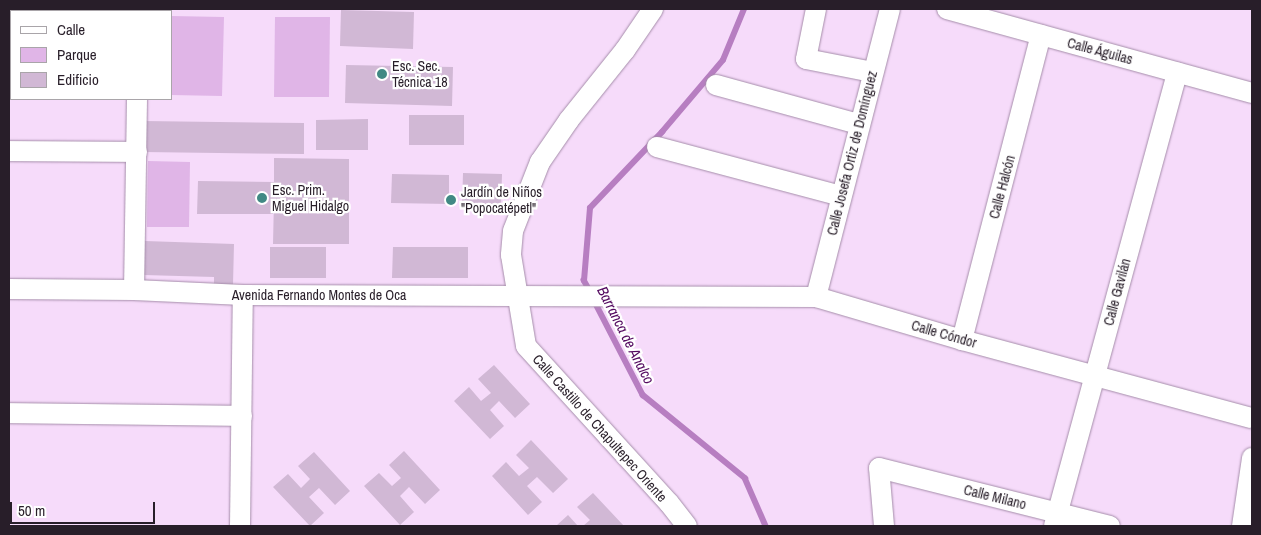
<!DOCTYPE html>
<html>
<head>
<meta charset="utf-8">
<style>
	body { margin:0 }
	#map { position:relative; width:1261px; height:535px; overflow:hidden; background:#f6dbfa; font-family:"Archivo Narrow",sans-serif }
	div>[style] { position:absolute }
	[style*='--x'] { left:calc(var(--x)*1px); top:calc(var(--y)*1px); width:calc(var(--w)*1px); rotate:calc(var(--a)*1deg) }
	.green>* { inset:0; background:#e0b5e7 }
	.stream>* { height:5.5px; margin:-2.75px; padding:0 2.75px; transform-origin:2.75px; border-radius:2.75px; background:#b77ec1 }
	.building>* { inset:0; background:#d1b8d5 }
	.roads { filter:drop-shadow(0 0 1px #a58daa) drop-shadow(0 0 1px #a58daa) }
	.street>* { height:20px; margin:-10px; padding:0 10px; transform-origin:10px; border-radius:10px; background:#fff }
	.dots>* { width:14px; height:14px; translate:-50% -50%; box-sizing:border-box; border:2px solid #fff; border-radius:50% }
	span { translate:-50% -50%; white-space:nowrap; text-align:center; line-height:1.15; -webkit-text-stroke:4.5px #fff; paint-order:stroke }
	.street-label { font-size:14px; color:#281e29 }
	.poi-label { font-size:14px; color:#281e29 }
	.left { translate:0 -50%; text-align:left }
	.water-label { font-size:15px; color:#540a60; font-style:italic }
	.frame { position:absolute; inset:0; border:10px solid #281e29; pointer-events:none }
	.legend { position:absolute; left:10px; top:10px; width:162px; height:90px; box-sizing:border-box; background:#fff; border:1px solid #a9a5a9; margin:0; padding:6px 9px; list-style:none; font-size:15px; color:#281e29 }
	.legend li { display:flex; align-items:center; gap:10px; height:25px }
	.legend b { width:25px; border:1px solid #a9a5a9 }
	.scale { position:absolute; left:10px; top:502px; width:145px; height:22px; box-sizing:border-box; border:2px solid #281e29; border-top:0; padding-left:6px; font-size:15px; line-height:18px; white-space:nowrap; color:#281e29; -webkit-text-stroke:4px #fff; paint-order:stroke }
</style>
</head>
<body>
<div id="map">
	<div class="green">
		<i style="clip-path:polygon(171px 16px,224px 17px,222px 96px,171px 95px)"></i>
		<i style="clip-path:polygon(275px 17px,330px 17px,329px 97px,274px 97px)"></i>
		<i style="clip-path:polygon(148px 161px,190px 162px,189px 227px,147px 227px)"></i>
	</div>
	<div class="stream">
		<i style="--x:590;--y:292;--w:13;--a:-119"></i>
		<i style="--x:584;--y:281;--w:73;--a:-85.3"></i>
		<i style="--x:590;--y:208;--w:105;--a:-46.5"></i>
		<i style="--x:662;--y:132;--w:94;--a:-49.7"></i>
		<i style="--x:723;--y:60;--w:55;--a:-67.6"></i>
		<i style="--x:594;--y:300;--w:107;--a:62.7"></i>
		<i style="--x:643;--y:395;--w:132;--a:39.1"></i>
		<i style="--x:745;--y:478;--w:52;--a:66.4"></i>
	</div>
	<div class="building">
		<i style="clip-path:polygon(341px 10px,414px 12px,413px 49px,340px 46px)"></i>
		<i style="clip-path:polygon(346px 65px,453px 67px,452px 106px,345px 103px)"></i>
		<i style="clip-path:polygon(409px 115px,464px 115px,464px 145px,409px 145px)"></i>
		<i style="clip-path:polygon(368px 119px,368px 150px,316px 150px,316px 120px)"></i>
		<i style="clip-path:polygon(143px 121px,304px 123px,304px 154px,143px 152px)"></i>
		<i style="clip-path:polygon(274px 158px,349px 159px,349px 244px,273px 244px,274px 199px,273px 214px,197px 214px,198px 181px,274px 182px)"></i>
		<i style="clip-path:polygon(463px 173px,502px 174px,501px 207px,462px 206px)"></i>
		<i style="clip-path:polygon(392px 174px,449px 175px,449px 204px,391px 203px)"></i>
		<i style="clip-path:polygon(145px 241px,234px 244px,233px 285px,214px 284px,214px 277px,144px 275px)"></i>
		<i style="clip-path:polygon(270px 247px,326px 247px,326px 278px,270px 278px)"></i>
		<i style="clip-path:polygon(393px 247px,468px 247px,468px 278px,392px 278px)"></i>
		<i style="clip-path:polygon(494px 365px,530px 404px,515px 418px,499px 401px,490px 410px,504px 426px,490px 439px,454px 401px,469px 387px,481px 401px,491px 393px,478px 379px)"></i>
		<i style="clip-path:polygon(531px 440px,568px 479px,553px 493px,537px 477px,527px 486px,542px 502px,528px 515px,492px 476px,506px 462px,519px 476px,529px 468px,516px 455px)"></i>
		<i style="clip-path:polygon(404px 451px,440px 490px,425px 504px,409px 487px,400px 496px,414px 512px,400px 525px,364px 486px,379px 473px,392px 486px,401px 478px,389px 465px)"></i>
		<i style="clip-path:polygon(314px 452px,350px 491px,335px 505px,319px 488px,309px 497px,324px 513px,310px 526px,273px 487px,288px 474px,301px 488px,310px 479px,298px 466px)"></i>
		<i style="clip-path:polygon(593px 493px,624px 526px,583px 526px,590px 520px,577px 507px)"></i>
		<i style="clip-path:polygon(568px 515px,578px 526px,556px 526px)"></i>
	</div>
	<div class="roads">
		<div class="street">
			<i style="--x:653;--y:9;--w:50;--a:124.3"></i>
			<i style="--x:625;--y:50;--w:90;--a:128.7"></i>
			<i style="--x:569;--y:120;--w:51;--a:124.6"></i>
			<i style="--x:540;--y:162;--w:74;--a:111.4"></i>
			<i style="--x:513;--y:231;--w:24;--a:95"></i>
			<i style="--x:511;--y:255;--w:92;--a:80.6"></i>
			<i style="--x:526;--y:346;--w:212;--a:47.7"></i>
			<i style="--x:669;--y:503;--w:29;--a:52"></i>
			<i style="--x:816;--y:9;--w:51;--a:101.3"></i>
			<i style="--x:806;--y:59;--w:67;--a:11.1"></i>
			<i style="--x:947;--y:9;--w:316;--a:15.4"></i>
			<i style="--x:139;--y:11;--w:2;--a:-90"></i>
			<i style="--x:9;--y:43;--w:2;--a:0"></i>
			<i style="--x:716;--y:85;--w:148;--a:15.3"></i>
			<i style="--x:657;--y:147;--w:190;--a:14.9"></i>
			<i style="--x:9;--y:151;--w:128;--a:0.4"></i>
			<i style="--x:9;--y:289;--w:125;--a:0.5"></i>
			<i style="--x:134;--y:290;--w:109;--a:2.6"></i>
			<i style="--x:243;--y:295;--w:573;--a:0.2"></i>
			<i style="--x:816;--y:297;--w:152;--a:16.4"></i>
			<i style="--x:962;--y:340;--w:300;--a:15.1"></i>
			<i style="--x:134;--y:290;--w:191;--a:-89.1"></i>
			<i style="--x:816;--y:297;--w:297;--a:-75.6"></i>
			<i style="--x:962;--y:340;--w:315;--a:-75.5"></i>
			<i style="--x:9;--y:413;--w:233;--a:0.7"></i>
			<i style="--x:240;--y:526;--w:231;--a:-89.3"></i>
			<i style="--x:884;--y:526;--w:58;--a:-94.9"></i>
			<i style="--x:879;--y:468;--w:238;--a:14.1"></i>
			<i style="--x:1054;--y:526;--w:470;--a:-74.8"></i>
			<i style="--x:1242;--y:526;--w:69;--a:-81.6"></i>
		</div>
	</div>
	<div class="dots">
		<i style="left:382px;top:74px;background:#418984"></i>
		<i style="left:262px;top:198px;background:#418984"></i>
		<i style="left:451px;top:200px;background:#418984"></i>
	</div>
	<div class="street-label">
		<span style="left:1100px;top:51px;rotate:15deg">Calle Águilas</span>
		<span style="left:852px;top:153px;rotate:-76deg">Calle Josefa Ortiz de Domínguez</span>
		<span style="left:1002px;top:187px;rotate:-75deg">Calle Halcón</span>
		<span style="left:1117px;top:292px;rotate:-75deg">Calle Gavilán</span>
		<span style="left:319px;top:295px">Avenida Fernando Montes de Oca</span>
		<span style="left:944px;top:334px;rotate:16deg">Calle Cóndor</span>
		<span style="left:600px;top:428px;rotate:48deg">Calle Castillo de Chapultepec Oriente</span>
		<span style="left:995px;top:497px;rotate:14deg">Calle Milano</span>
	</div>
	<div class="poi-label">
		<span class="left" style="left:392px;top:74px">Esc. Sec.<br>Técnica 18</span>
		<span class="left" style="left:272px;top:198px">Esc. Prim.<br>Miguel Hidalgo</span>
		<span class="left" style="left:461px;top:200px">Jardín de Niños<br>"Popocatépetl"</span>
	</div>
	<div class="water-label">
		<span style="left:626px;top:335px;rotate:63deg">Barranca de Analco</span>
	</div>
	<div class="frame"></div>
	<ul class="legend">
	<li><b style="height:6px;background:#fff"></b>Calle</li>
	<li><b style="height:14px;background:#e0b5e7"></b>Parque</li>
	<li><b style="height:14px;background:#d1b8d5"></b>Edificio</li>
	</ul>
	<div class="scale">50 m</div>
</div>
</body>
</html>
